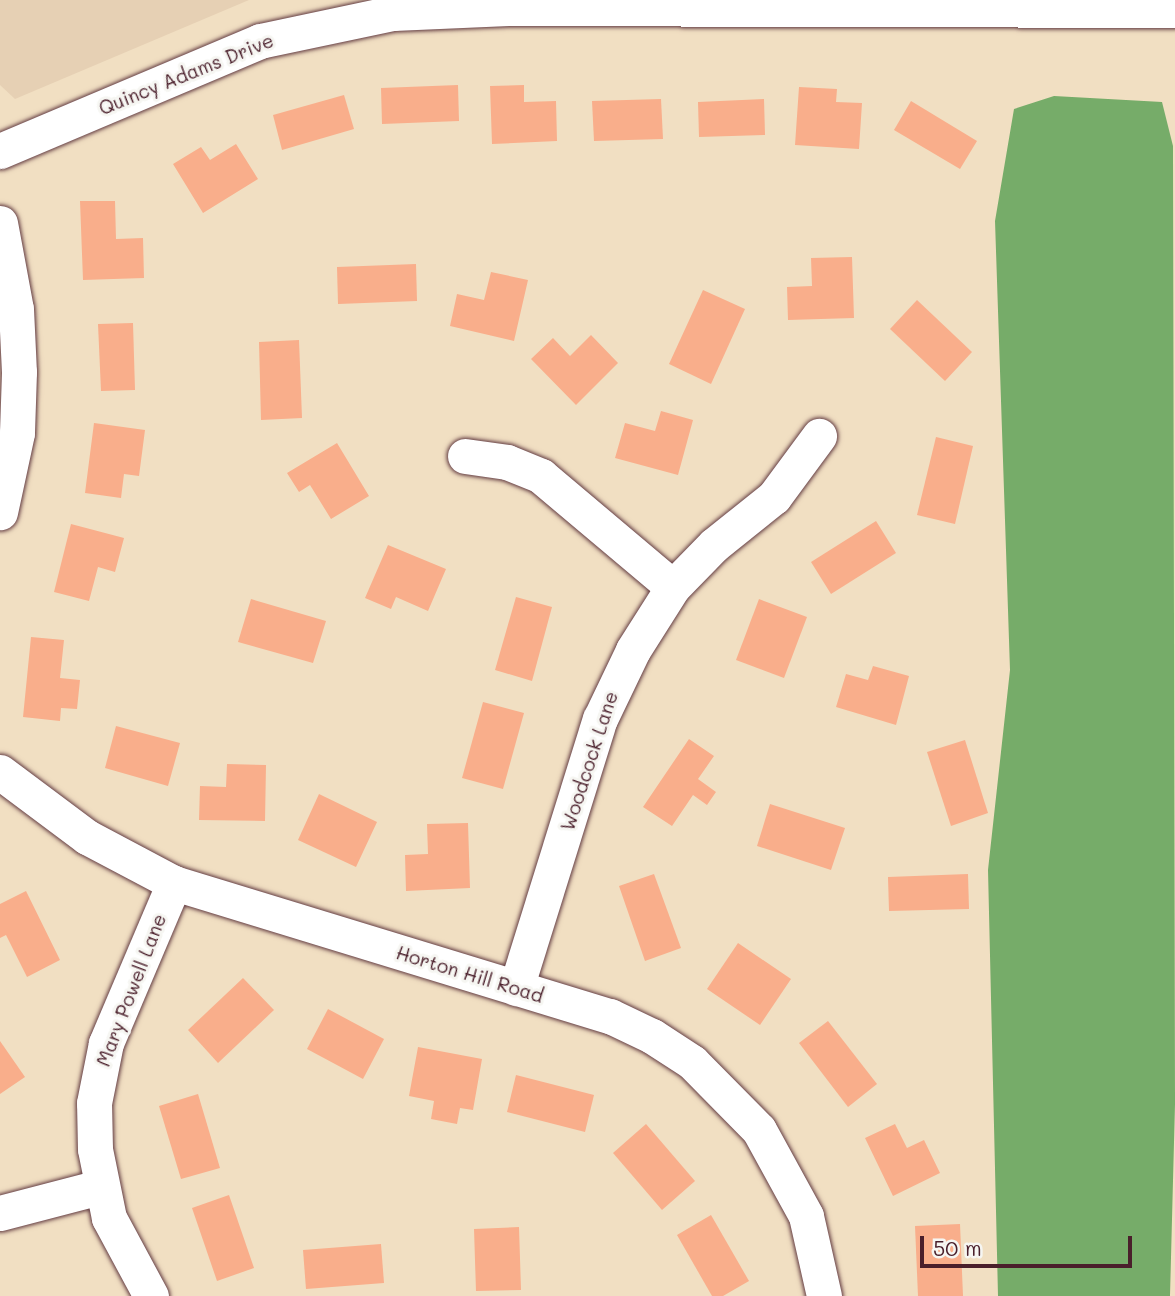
<!DOCTYPE html>
<html>
<head>
<meta charset="utf-8">
<style>
	body { margin:0 }
	#map { position:relative; width:1175px; height:1296px; overflow:hidden; background:#f1dfc2; font-family:Mali,sans-serif }
	div>[style] { position:absolute }
	[style*='--x'] { left:calc(var(--x)*1px); top:calc(var(--y)*1px); width:calc(var(--w)*1px); rotate:calc(var(--a)*1deg) }
	.built>* { inset:0; background:#e6d0b4 }
	.forest>* { inset:0; background:#76ac69 }
	.building>* { inset:0; background:#f9ae8b }
	.roads { filter:drop-shadow(0 0 2px #633c42) drop-shadow(0 0 2px #633c42) }
	.minor>* { height:35px; margin:-17.5px; padding:0 17.5px; transform-origin:17.5px; border-radius:17.5px; background:#fff }
	span { translate:-50% -50%; white-space:nowrap; text-align:center; line-height:1.15; -webkit-text-stroke:6px #f6f6f2; paint-order:stroke }
	.street-label { font-size:19px; color:#4a1f2b }
	.scale { position:absolute; left:920px; top:1236px; width:212px; height:32px; box-sizing:border-box; border:4px solid #4a1f2b; border-top:0; padding-left:9px; font-size:21px; line-height:24px; white-space:nowrap; color:#4a1f2b; -webkit-text-stroke:5px #f6f6f2; paint-order:stroke }
</style>
</head>
<body>
<div id="map">
	<div class="built">
		<i style="clip-path:polygon(0 0,249px 0,15px 99px,0 85px)"></i>
	</div>
	<div class="forest">
		<i style="clip-path:polygon(1054px 96px,1162px 102px,1173px 146px,1175px 1104px,1170px 1296px,998px 1296px,988px 870px,1010px 670px,995px 221px,1014px 109px)"></i>
	</div>
	<div class="building">
		<i style="clip-path:polygon(458px 85px,459px 121px,382px 124px,381px 88px)"></i>
		<i style="clip-path:polygon(524px 85px,524px 102px,556px 101px,557px 141px,492px 144px,490px 86px)"></i>
		<i style="clip-path:polygon(799px 87px,837px 89px,836px 102px,862px 103px,859px 149px,795px 145px)"></i>
		<i style="clip-path:polygon(344px 95px,354px 129px,282px 150px,273px 115px)"></i>
		<i style="clip-path:polygon(661px 99px,663px 139px,594px 141px,592px 101px)"></i>
		<i style="clip-path:polygon(764px 99px,765px 135px,699px 137px,698px 102px)"></i>
		<i style="clip-path:polygon(911px 101px,977px 141px,960px 169px,894px 130px)"></i>
		<i style="clip-path:polygon(236px 144px,258px 179px,203px 213px,173px 164px,201px 147px,210px 160px)"></i>
		<i style="clip-path:polygon(80px 201px,115px 201px,116px 239px,143px 238px,144px 278px,83px 280px)"></i>
		<i style="clip-path:polygon(852px 257px,854px 318px,788px 320px,787px 287px,812px 286px,811px 258px)"></i>
		<i style="clip-path:polygon(416px 264px,417px 301px,338px 304px,337px 267px)"></i>
		<i style="clip-path:polygon(491px 272px,528px 280px,514px 341px,450px 326px,457px 294px,484px 300px)"></i>
		<i style="clip-path:polygon(703px 290px,745px 309px,711px 384px,669px 364px)"></i>
		<i style="clip-path:polygon(917px 300px,972px 352px,945px 381px,890px 329px)"></i>
		<i style="clip-path:polygon(133px 323px,135px 390px,101px 391px,98px 324px)"></i>
		<i style="clip-path:polygon(591px 335px,618px 363px,576px 405px,531px 359px,553px 338px,570px 356px)"></i>
		<i style="clip-path:polygon(299px 340px,302px 418px,261px 420px,259px 342px)"></i>
		<i style="clip-path:polygon(661px 411px,693px 420px,678px 475px,615px 458px,625px 423px,655px 431px)"></i>
		<i style="clip-path:polygon(94px 423px,145px 430px,139px 476px,124px 474px,121px 498px,85px 493px)"></i>
		<i style="clip-path:polygon(936px 437px,973px 446px,955px 524px,917px 515px)"></i>
		<i style="clip-path:polygon(337px 443px,369px 496px,331px 519px,310px 485px,299px 492px,287px 473px)"></i>
		<i style="clip-path:polygon(876px 521px,896px 553px,831px 594px,811px 562px)"></i>
		<i style="clip-path:polygon(71px 524px,124px 538px,115px 572px,98px 567px,89px 601px,54px 592px)"></i>
		<i style="clip-path:polygon(388px 545px,446px 569px,428px 611px,396px 597px,391px 609px,365px 598px)"></i>
		<i style="clip-path:polygon(516px 597px,552px 607px,532px 681px,495px 670px)"></i>
		<i style="clip-path:polygon(251px 599px,326px 621px,313px 663px,238px 642px)"></i>
		<i style="clip-path:polygon(759px 599px,807px 617px,784px 678px,736px 660px)"></i>
		<i style="clip-path:polygon(31px 637px,64px 640px,60px 678px,80px 680px,77px 709px,61px 708px,60px 721px,23px 717px)"></i>
		<i style="clip-path:polygon(873px 666px,909px 676px,896px 725px,836px 707px,846px 674px,868px 680px)"></i>
		<i style="clip-path:polygon(483px 702px,524px 713px,503px 789px,462px 778px)"></i>
		<i style="clip-path:polygon(116px 726px,180px 743px,168px 786px,105px 768px)"></i>
		<i style="clip-path:polygon(689px 739px,714px 756px,698px 779px,716px 792px,707px 805px,693px 795px,672px 826px,643px 807px)"></i>
		<i style="clip-path:polygon(965px 740px,988px 813px,951px 826px,927px 752px)"></i>
		<i style="clip-path:polygon(227px 764px,266px 765px,265px 821px,199px 820px,200px 786px,226px 787px)"></i>
		<i style="clip-path:polygon(319px 794px,377px 822px,356px 867px,298px 840px)"></i>
		<i style="clip-path:polygon(770px 804px,845px 828px,831px 870px,757px 846px)"></i>
		<i style="clip-path:polygon(468px 823px,470px 888px,406px 891px,405px 855px,428px 854px,427px 824px)"></i>
		<i style="clip-path:polygon(654px 874px,681px 948px,645px 961px,619px 886px)"></i>
		<i style="clip-path:polygon(968px 874px,969px 909px,889px 911px,888px 877px)"></i>
		<i style="clip-path:polygon(26px 891px,60px 960px,27px 977px,6px 935px,0 938px,0 904px)"></i>
		<i style="clip-path:polygon(738px 943px,791px 979px,760px 1025px,707px 989px)"></i>
		<i style="clip-path:polygon(243px 978px,274px 1010px,218px 1063px,188px 1030px)"></i>
		<i style="clip-path:polygon(328px 1009px,384px 1039px,363px 1079px,307px 1049px)"></i>
		<i style="clip-path:polygon(828px 1021px,877px 1084px,848px 1107px,799px 1043px)"></i>
		<i style="clip-path:polygon(0 1041px,25px 1077px,0 1094px)"></i>
		<i style="clip-path:polygon(418px 1047px,482px 1059px,473px 1110px,460px 1108px,457px 1124px,431px 1119px,434px 1101px,409px 1096px)"></i>
		<i style="clip-path:polygon(516px 1075px,594px 1095px,585px 1132px,507px 1112px)"></i>
		<i style="clip-path:polygon(198px 1094px,220px 1168px,181px 1179px,159px 1106px)"></i>
		<i style="clip-path:polygon(646px 1124px,695px 1181px,662px 1210px,613px 1153px)"></i>
		<i style="clip-path:polygon(895px 1124px,907px 1148px,924px 1140px,940px 1173px,893px 1196px,865px 1138px)"></i>
		<i style="clip-path:polygon(229px 1195px,254px 1268px,217px 1281px,192px 1208px)"></i>
		<i style="clip-path:polygon(711px 1215px,749px 1281px,723px 1296px,712px 1296px,677px 1235px)"></i>
		<i style="clip-path:polygon(960px 1224px,963px 1296px,918px 1296px,915px 1226px)"></i>
		<i style="clip-path:polygon(519px 1227px,521px 1290px,476px 1291px,474px 1229px)"></i>
		<i style="clip-path:polygon(381px 1244px,384px 1283px,306px 1289px,303px 1250px)"></i>
	</div>
	<div class="roads">
		<div class="minor">
			<i style="--x:0;--y:151;--w:282;--a:-22.9"></i>
			<i style="--x:260;--y:41;--w:136;--a:-11.9"></i>
			<i style="--x:393;--y:13;--w:115;--a:-2.5"></i>
			<i style="--x:508;--y:8;--w:667;--a:0.17"></i>
			<i style="--x:0;--y:223;--w:87;--a:79.5"></i>
			<i style="--x:16;--y:309;--w:63;--a:87.3"></i>
			<i style="--x:19;--y:372;--w:61;--a:91.9"></i>
			<i style="--x:17;--y:433;--w:81;--a:102.1"></i>
			<i style="--x:465;--y:456;--w:42;--a:8.1"></i>
			<i style="--x:507;--y:462;--w:37;--a:22"></i>
			<i style="--x:541;--y:476;--w:172;--a:40.1"></i>
			<i style="--x:0;--y:772;--w:109;--a:36.8"></i>
			<i style="--x:87;--y:837;--w:98;--a:27.9"></i>
			<i style="--x:174;--y:883;--w:456;--a:17"></i>
			<i style="--x:610;--y:1016;--w:47;--a:25.5"></i>
			<i style="--x:652;--y:1036;--w:48;--a:33"></i>
			<i style="--x:692;--y:1062;--w:95;--a:45.4"></i>
			<i style="--x:759;--y:1130;--w:98;--a:61.3"></i>
			<i style="--x:806;--y:1216;--w:82;--a:77.3"></i>
			<i style="--x:516;--y:988;--w:282;--a:-72.7"></i>
			<i style="--x:600;--y:719;--w:76;--a:-64.4"></i>
			<i style="--x:633;--y:650;--w:75;--a:-57.6"></i>
			<i style="--x:673;--y:587;--w:59;--a:-45.7"></i>
			<i style="--x:714;--y:545;--w:77;--a:-38.7"></i>
			<i style="--x:774;--y:497;--w:76;--a:-53.6"></i>
			<i style="--x:0;--y:1213;--w:103;--a:-14.6"></i>
			<i style="--x:151;--y:1296;--w:89;--a:-118.3"></i>
			<i style="--x:109;--y:1218;--w:70;--a:-101.5"></i>
			<i style="--x:95;--y:1149;--w:46;--a:-91.2"></i>
			<i style="--x:94;--y:1103;--w:61;--a:-78.7"></i>
			<i style="--x:106;--y:1043;--w:174;--a:-67"></i>
		</div>
	</div>
	<div class="street-label">
		<span style="left:186px;top:74px;rotate:-22deg">Quincy Adams Drive</span>
		<span style="left:589px;top:761px;rotate:-72deg">Woodcock Lane</span>
		<span style="left:470px;top:974px;rotate:17deg">Horton Hill Road</span>
		<span style="left:131px;top:990px;rotate:-69deg">Mary Powell Lane</span>
	</div>
	<div class="scale">50 m</div>
</div>
</body>
</html>
